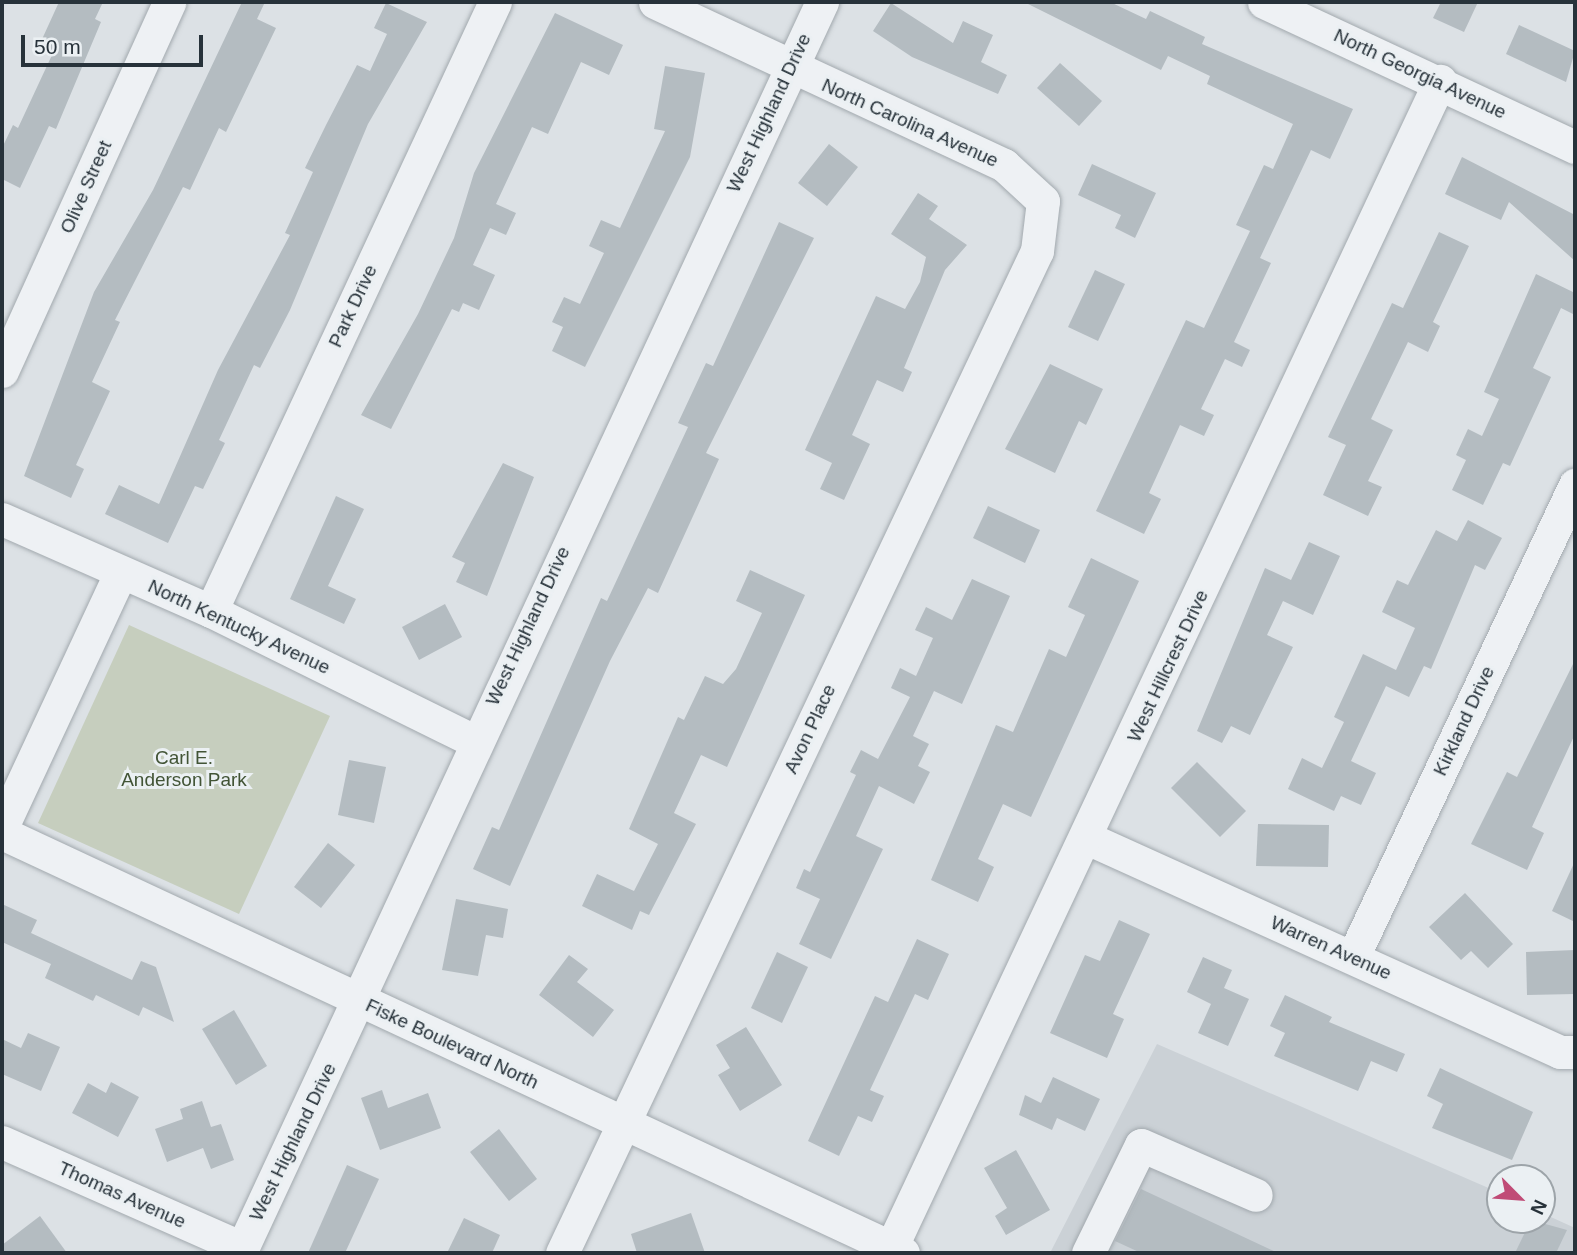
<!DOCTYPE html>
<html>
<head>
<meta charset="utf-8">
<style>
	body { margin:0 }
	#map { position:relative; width:1577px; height:1255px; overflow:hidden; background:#dce1e5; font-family:Helvetica,sans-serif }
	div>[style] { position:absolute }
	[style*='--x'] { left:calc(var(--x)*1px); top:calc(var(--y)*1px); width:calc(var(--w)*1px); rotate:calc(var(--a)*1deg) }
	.built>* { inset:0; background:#cbd1d6 }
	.green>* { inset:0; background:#c6cebe }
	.building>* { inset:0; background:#b4bcc1 }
	.roads { filter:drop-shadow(0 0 2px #a2a9ae) drop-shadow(0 0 2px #a2a9ae) }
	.minor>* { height:33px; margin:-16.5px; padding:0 16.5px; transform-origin:16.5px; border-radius:16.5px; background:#eef1f4 }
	span { translate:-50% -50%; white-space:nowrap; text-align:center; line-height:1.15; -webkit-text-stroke:6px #ebf0f3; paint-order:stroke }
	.street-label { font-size:19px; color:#27323a }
	.park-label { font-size:19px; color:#425436 }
	.frame { position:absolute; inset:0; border:4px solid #27323a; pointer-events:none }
	.north { position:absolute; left:1486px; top:1164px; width:70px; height:70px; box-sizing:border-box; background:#ebf0f3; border:2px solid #9da4a9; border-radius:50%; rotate:115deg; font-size:19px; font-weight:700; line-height:28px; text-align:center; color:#27323a }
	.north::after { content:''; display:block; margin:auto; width:24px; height:32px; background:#c04b76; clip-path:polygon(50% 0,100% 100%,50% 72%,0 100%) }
	.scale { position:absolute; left:21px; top:35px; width:182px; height:32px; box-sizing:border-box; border:4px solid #27323a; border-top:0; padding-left:9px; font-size:21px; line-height:24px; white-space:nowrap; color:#27323a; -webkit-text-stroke:5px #ebf0f3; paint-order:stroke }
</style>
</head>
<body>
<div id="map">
	<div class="built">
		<i style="clip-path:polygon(1157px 1044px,1500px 1193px,1500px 1220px,1542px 1220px,1542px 1213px,1575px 1228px,1575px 1253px,1050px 1253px)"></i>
	</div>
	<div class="green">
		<i style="clip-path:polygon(129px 625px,330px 716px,239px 914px,38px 823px)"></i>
	</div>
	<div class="building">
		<i style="clip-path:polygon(59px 2px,103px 2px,95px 19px,101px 22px,56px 129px,49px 126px,20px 188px,2px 179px,2px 148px,13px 125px,18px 128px,52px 55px,38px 48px)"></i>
		<i style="clip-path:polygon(242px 2px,265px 2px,257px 19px,276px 28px,226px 132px,219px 128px,190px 190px,183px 187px,115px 320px,120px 322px,92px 382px,110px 391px,76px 465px,84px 469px,71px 498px,24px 476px,94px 292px,153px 190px)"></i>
		<i style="clip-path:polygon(1024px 2px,1110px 2px,1146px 19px,1150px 11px,1205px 37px,1202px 44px,1353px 109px,1330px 159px,1311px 150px,1260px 258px,1271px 263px,1234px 342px,1250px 350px,1242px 367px,1225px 359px,1201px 409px,1214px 415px,1204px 436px,1180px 425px,1149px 493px,1161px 499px,1144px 534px,1096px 511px,1186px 320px,1204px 328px,1250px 231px,1236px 225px,1264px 165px,1273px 169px,1293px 124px,1207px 84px,1210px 76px,1168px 56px,1161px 70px)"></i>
		<i style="clip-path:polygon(1441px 2px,1478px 2px,1464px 32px,1433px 18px)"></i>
		<i style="clip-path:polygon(386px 3px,427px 22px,368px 124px,290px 310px,260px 368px,254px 365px,219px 440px,225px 443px,203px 489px,195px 486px,168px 543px,105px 514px,119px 485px,159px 504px,218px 370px,290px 235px,285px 233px,313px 172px,305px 168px,326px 125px,357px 65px,370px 71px,387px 34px,374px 28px)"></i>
		<i style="clip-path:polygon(891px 3px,953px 43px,963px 21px,993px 35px,981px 62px,1007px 75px,998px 94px,912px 57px,873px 31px)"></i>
		<i style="clip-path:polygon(555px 13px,623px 45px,609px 75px,581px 62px,548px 134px,532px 127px,496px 204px,516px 213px,506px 235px,490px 228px,473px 265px,495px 275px,479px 310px,463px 303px,459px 312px,452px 309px,391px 429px,361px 415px,418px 314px,454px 238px,474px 173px)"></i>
		<i style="clip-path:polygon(1519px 25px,1575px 51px,1566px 82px,1506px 54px)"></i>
		<i style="clip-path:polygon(1060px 63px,1102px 101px,1079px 126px,1037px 88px)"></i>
		<i style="clip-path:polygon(665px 66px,705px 73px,690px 157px,585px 367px,552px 351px,563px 327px,552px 322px,564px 297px,580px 304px,604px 253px,589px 246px,601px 220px,620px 228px,665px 131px,654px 129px)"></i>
		<i style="clip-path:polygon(829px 144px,858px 167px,827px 206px,798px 183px)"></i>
		<i style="clip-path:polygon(1462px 157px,1575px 215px,1575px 261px,1509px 202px,1501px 220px,1445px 194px)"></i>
		<i style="clip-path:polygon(1092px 164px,1156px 193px,1135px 238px,1115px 228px,1121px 215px,1078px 195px)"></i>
		<i style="clip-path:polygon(918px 193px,938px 206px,929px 219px,967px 245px,945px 270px,904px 368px,912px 372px,903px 392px,877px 380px,852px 435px,870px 444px,844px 500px,820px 489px,832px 463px,805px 450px,876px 296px,905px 309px,920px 282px,926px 257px,891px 234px)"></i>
		<i style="clip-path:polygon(779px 222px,814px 238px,706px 453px,719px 459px,658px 593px,648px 588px,610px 661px,510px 886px,473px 869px,492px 827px,499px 830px,601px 598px,607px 601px,688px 427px,678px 423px,706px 363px,713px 366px)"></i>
		<i style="clip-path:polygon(1439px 232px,1469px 246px,1433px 322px,1440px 326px,1428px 352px,1408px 342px,1371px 419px,1393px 430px,1368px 481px,1382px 487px,1368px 516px,1323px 495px,1346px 445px,1328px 437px,1392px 303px,1403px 308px)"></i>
		<i style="clip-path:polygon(1095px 270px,1125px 284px,1098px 341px,1068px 327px)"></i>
		<i style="clip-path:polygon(1536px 274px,1575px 293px,1575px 315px,1561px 308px,1533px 368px,1551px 377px,1510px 466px,1503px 463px,1483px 505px,1452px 490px,1466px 460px,1456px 455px,1468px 429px,1482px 436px,1499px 399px,1484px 392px)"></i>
		<i style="clip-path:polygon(1050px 364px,1103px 389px,1086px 425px,1079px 421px,1055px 473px,1005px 449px)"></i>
		<i style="clip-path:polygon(503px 463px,534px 477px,487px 596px,456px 582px,465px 563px,452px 557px)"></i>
		<i style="clip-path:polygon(336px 496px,364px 509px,328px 586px,356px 599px,344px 624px,290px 599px)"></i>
		<i style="clip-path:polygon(988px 506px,1040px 530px,1025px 563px,973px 538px)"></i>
		<i style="clip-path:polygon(1468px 520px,1502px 538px,1485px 570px,1475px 565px,1431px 669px,1424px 666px,1409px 697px,1386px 686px,1351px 761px,1376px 773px,1361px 805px,1341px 796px,1334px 811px,1288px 789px,1302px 758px,1322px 768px,1344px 722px,1334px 717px,1363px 654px,1396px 670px,1415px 628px,1382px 612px,1397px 580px,1408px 585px,1436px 530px,1457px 541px)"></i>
		<i style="clip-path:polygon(1309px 542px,1340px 556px,1313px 615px,1283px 601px,1267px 635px,1293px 647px,1250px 735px,1231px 726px,1222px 743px,1197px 731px,1265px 568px,1291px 580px)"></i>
		<i style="clip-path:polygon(1091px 558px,1139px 581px,1031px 817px,1003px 804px,978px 859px,994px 867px,978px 902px,931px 880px,996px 725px,1013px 732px,1049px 649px,1066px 657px,1085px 615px,1068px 607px)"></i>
		<i style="clip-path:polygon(750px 570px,805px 595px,727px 767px,701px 755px,674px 813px,696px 824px,649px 915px,640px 911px,632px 930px,582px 906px,597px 874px,634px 891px,658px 844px,629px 829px,678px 717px,684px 720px,705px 676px,723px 684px,736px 669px,762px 613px,736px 601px)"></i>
		<i style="clip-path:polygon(972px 579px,1010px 596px,962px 704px,934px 691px,913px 736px,929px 744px,918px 766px,930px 772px,914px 804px,879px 786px,856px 836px,883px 849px,831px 959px,799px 944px,820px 899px,796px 888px,804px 869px,810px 872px,856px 775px,850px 772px,861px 750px,878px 759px,910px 697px,891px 688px,900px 668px,916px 676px,933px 638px,915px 630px,926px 607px,952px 620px)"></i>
		<i style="clip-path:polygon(445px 604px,462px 637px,419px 660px,402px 627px)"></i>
		<i style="clip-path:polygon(1575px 660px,1575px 734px,1532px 827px,1544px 833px,1527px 870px,1471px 844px,1507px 772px,1517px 777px)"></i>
		<i style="clip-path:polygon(349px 760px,386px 767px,374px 823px,338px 815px)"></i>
		<i style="clip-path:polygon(1197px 762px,1246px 811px,1220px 837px,1171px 788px)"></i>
		<i style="clip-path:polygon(1258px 824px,1329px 825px,1328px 867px,1256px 866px)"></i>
		<i style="clip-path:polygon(328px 843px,355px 865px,321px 908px,294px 887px)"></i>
		<i style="clip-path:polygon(1575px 861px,1575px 922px,1552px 911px)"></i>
		<i style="clip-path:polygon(1465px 893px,1513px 944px,1488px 968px,1471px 951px,1461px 960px,1429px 927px)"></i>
		<i style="clip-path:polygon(456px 899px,508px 909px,503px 938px,486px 935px,478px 976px,442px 970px)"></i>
		<i style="clip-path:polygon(2px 904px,37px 920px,31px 933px,132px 980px,141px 961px,156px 967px,174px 1022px,143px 1007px,139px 1016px,96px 995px,93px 1001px,45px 978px,51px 964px,2px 942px)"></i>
		<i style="clip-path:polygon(1119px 920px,1150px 934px,1113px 1014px,1124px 1019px,1107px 1058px,1050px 1033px,1085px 955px,1100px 961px)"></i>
		<i style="clip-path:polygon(917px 939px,949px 954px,928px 1000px,915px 994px,870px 1090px,884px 1096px,872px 1122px,858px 1116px,839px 1156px,808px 1141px,875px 996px,888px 1002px)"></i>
		<i style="clip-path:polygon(1575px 950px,1575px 994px,1527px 995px,1526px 952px)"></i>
		<i style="clip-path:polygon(777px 952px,808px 967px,782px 1023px,751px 1008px)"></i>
		<i style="clip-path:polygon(569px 955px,588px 969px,577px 982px,614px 1010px,593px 1037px,539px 995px)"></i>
		<i style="clip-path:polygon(1203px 957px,1232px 970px,1224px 988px,1249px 999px,1228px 1046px,1198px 1033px,1211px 1004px,1187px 992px)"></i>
		<i style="clip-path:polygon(1285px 995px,1332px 1017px,1329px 1022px,1405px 1054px,1397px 1072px,1371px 1061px,1358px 1091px,1274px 1056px,1285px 1033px,1270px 1026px)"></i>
		<i style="clip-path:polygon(234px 1010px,267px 1066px,236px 1085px,202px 1029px)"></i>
		<i style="clip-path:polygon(746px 1027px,782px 1085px,740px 1111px,718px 1075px,730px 1068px,716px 1045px)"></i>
		<i style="clip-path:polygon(28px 1033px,60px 1047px,41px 1091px,2px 1074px,2px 1039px,21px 1048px)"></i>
		<i style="clip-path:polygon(1440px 1068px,1533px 1112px,1512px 1160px,1432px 1128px,1443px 1104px,1427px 1096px)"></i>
		<i style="clip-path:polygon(1053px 1077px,1100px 1099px,1085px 1131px,1057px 1118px,1052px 1130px,1019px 1115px,1025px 1095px,1041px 1103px)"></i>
		<i style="clip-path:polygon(111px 1082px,139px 1097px,118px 1137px,72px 1113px,88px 1083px,106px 1093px)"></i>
		<i style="clip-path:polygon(382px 1090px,388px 1108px,428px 1093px,441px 1128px,380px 1150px,361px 1098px)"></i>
		<i style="clip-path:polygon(202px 1101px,211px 1127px,221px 1124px,234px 1160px,211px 1169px,203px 1148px,167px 1162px,155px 1129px,183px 1119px,180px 1109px)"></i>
		<i style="clip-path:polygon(499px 1129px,537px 1179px,509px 1201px,470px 1152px)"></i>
		<i style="clip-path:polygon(1016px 1150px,1050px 1210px,1006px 1235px,995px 1216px,1007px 1208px,984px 1168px)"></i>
		<i style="clip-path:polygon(347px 1165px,379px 1179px,345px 1253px,308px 1253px)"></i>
		<i style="clip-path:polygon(1141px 1189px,1278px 1253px,1141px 1253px,1115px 1241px)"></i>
		<i style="clip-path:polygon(691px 1213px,705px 1253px,637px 1253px,631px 1234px)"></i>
		<i style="clip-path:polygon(40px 1216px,67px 1253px,2px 1253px,2px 1245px)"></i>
		<i style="clip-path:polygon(464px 1218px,500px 1235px,492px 1253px,447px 1253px)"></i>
		<i style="clip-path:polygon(1531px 1220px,1567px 1230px,1556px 1253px,1515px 1253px)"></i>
	</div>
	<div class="roads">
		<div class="minor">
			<i style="--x:1264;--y:2;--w:343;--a:25"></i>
			<i style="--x:2;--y:371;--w:405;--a:-65.6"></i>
			<i style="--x:2;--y:519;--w:228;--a:23.8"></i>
			<i style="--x:211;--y:611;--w:293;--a:26.3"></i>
			<i style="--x:211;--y:611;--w:672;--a:-65"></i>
			<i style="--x:2;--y:827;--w:281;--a:-65"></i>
			<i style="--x:2;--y:833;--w:994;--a:24.99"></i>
			<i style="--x:1087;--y:838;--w:519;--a:24.34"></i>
			<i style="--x:1560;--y:1052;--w:15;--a:0"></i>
			<i style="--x:1353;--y:957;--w:522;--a:-64.81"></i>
			<i style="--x:2;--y:1142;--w:262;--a:23.8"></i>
			<i style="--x:891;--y:1248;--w:1290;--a:-64.81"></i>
			<i style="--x:240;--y:1253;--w:1380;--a:-65.05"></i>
			<i style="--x:562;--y:1253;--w:1109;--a:-64.64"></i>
			<i style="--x:1037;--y:251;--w:50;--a:-83.2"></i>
			<i style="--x:1043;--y:201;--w:53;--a:-137.3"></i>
			<i style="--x:1004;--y:165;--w:385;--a:-155"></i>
			<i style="--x:1088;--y:1253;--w:120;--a:-63.9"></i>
			<i style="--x:1141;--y:1145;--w:125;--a:23.5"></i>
		</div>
	</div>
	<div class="street-label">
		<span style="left:1420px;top:74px;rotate:25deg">North Georgia Avenue</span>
		<span style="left:769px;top:113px;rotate:-65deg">West Highland Drive</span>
		<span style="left:910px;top:123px;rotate:24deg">North Carolina Avenue</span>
		<span style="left:86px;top:187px;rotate:-66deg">Olive Street</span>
		<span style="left:353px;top:306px;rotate:-65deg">Park Drive</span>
		<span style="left:528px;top:626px;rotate:-65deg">West Highland Drive</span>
		<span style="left:239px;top:627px;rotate:25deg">North Kentucky Avenue</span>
		<span style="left:1168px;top:666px;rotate:-65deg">West Hillcrest Drive</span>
		<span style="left:1464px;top:721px;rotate:-65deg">Kirkland Drive</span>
		<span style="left:810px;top:729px;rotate:-65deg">Avon Place</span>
		<span style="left:1331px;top:948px;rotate:24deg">Warren Avenue</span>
		<span style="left:452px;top:1044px;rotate:25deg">Fiske Boulevard North</span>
		<span style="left:293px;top:1142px;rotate:-64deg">West Highland Drive</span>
		<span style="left:122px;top:1195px;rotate:24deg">Thomas Avenue</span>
	</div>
	<div class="park-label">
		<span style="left:184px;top:769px">Carl E.<br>Anderson Park</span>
	</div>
	<div class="frame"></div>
	<div class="north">N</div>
	<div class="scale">50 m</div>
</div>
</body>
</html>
